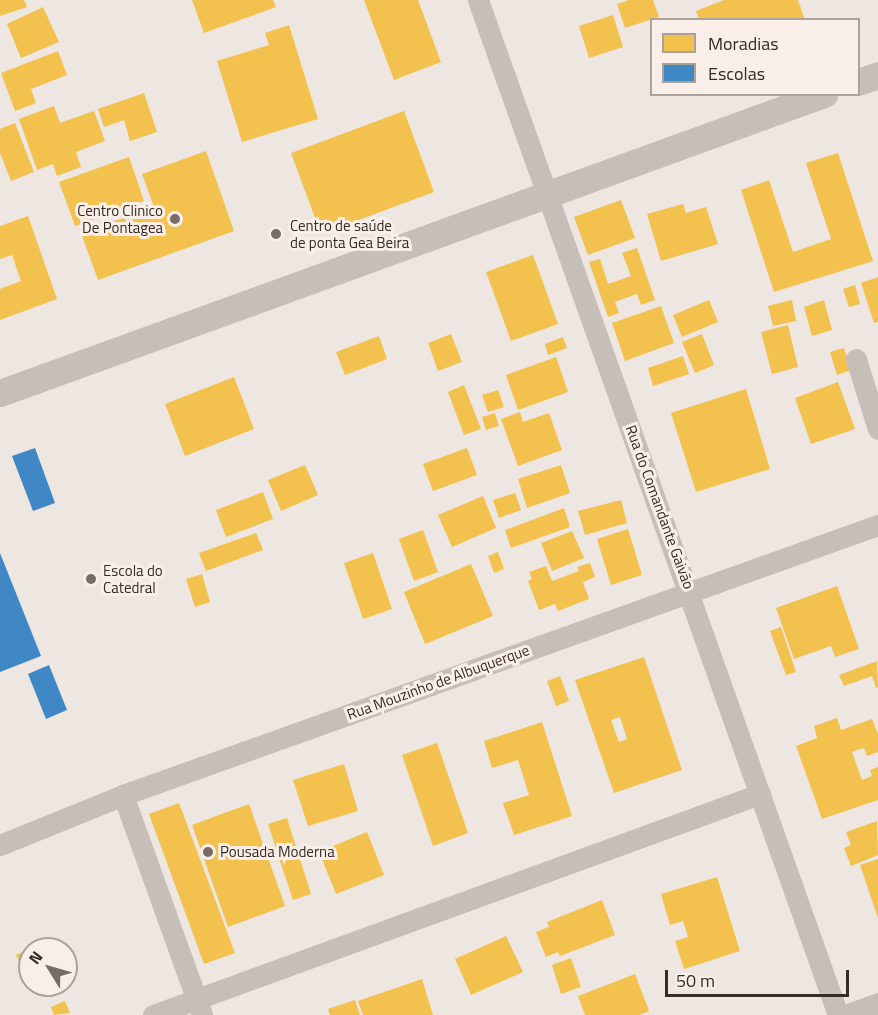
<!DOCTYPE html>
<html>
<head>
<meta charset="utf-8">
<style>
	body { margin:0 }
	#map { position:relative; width:878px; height:1015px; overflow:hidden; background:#ede6e1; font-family:"Titillium Web",sans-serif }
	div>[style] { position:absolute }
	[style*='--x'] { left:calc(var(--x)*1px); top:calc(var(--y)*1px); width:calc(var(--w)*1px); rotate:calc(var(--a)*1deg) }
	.homes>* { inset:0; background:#f2c14e }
	.schools>* { inset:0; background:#3f88c5 }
	.minor>* { height:21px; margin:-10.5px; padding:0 10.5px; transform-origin:10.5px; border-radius:10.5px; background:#c7beba }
	.tertiary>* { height:27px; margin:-13.5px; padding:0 13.5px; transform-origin:13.5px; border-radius:13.5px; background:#c7beba }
	.dots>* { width:16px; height:16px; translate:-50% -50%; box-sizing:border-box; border:3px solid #faefe8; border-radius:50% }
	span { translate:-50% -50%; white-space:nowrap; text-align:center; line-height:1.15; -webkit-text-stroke:6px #faefe8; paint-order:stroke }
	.poi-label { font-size:15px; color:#372b28 }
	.right { translate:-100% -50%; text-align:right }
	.left { translate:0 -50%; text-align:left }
	.street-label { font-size:15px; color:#372b28 }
	.legend { position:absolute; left:650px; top:18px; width:210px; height:78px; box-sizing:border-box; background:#faefe8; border:2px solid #aca19b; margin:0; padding:8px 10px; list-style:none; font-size:18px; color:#372b28 }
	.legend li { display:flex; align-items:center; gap:12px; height:30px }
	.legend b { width:30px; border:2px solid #aca19b }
	.north { position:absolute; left:18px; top:937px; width:60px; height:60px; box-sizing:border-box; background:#faefe8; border:2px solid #aca19b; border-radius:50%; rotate:307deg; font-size:16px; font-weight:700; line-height:24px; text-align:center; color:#372b28 }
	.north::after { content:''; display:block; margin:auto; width:21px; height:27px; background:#776c69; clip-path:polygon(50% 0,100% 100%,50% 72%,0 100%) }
	.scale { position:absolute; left:665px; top:970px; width:184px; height:27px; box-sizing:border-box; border:3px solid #372b28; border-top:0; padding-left:8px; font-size:18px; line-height:21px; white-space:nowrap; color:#372b28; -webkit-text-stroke:4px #faefe8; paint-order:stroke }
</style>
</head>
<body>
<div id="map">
	<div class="homes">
		<i style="clip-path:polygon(0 0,24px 0,27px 7px,0 16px)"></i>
		<i style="clip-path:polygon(192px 0,273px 0,276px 7px,204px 33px)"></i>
		<i style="clip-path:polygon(364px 0,418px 0,441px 62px,394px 80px)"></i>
		<i style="clip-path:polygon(629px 0,653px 0,659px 17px,625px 28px,617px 4px)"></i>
		<i style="clip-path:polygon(724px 0,798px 0,805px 20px,699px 20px,696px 11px)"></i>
		<i style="clip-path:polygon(43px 7px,59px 42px,21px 58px,7px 24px)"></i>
		<i style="clip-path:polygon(613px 15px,623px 47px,589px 58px,579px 26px)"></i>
		<i style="clip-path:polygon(289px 25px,318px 119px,242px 142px,217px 61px,269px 45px,265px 33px)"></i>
		<i style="clip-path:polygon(58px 51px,67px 75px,31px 89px,36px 103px,15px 111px,1px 73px)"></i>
		<i style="clip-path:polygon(144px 93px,157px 132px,130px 141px,124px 120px,104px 127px,98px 109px)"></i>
		<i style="clip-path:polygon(54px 106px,60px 123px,94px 111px,105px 141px,76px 152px,81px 167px,57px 176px,53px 164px,37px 170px,19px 119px)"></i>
		<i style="clip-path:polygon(404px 111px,434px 192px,321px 234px,291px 153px)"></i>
		<i style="clip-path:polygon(15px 123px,34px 172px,11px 181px,0 153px,0 129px)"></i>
		<i style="clip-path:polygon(206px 151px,234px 231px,98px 280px,81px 233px,154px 207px,142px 174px)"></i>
		<i style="clip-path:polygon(838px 153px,873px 261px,774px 292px,741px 190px,769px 180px,793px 252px,831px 239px,806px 163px)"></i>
		<i style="clip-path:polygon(129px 157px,144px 201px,75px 226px,59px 182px)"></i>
		<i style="clip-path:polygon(621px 200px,635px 238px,588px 255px,574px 217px)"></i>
		<i style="clip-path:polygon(683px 204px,686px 213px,706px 207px,718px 244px,661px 261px,647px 214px)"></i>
		<i style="clip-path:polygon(28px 216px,57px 299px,0 320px,0 289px,21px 281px,12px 255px,0 259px,0 226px)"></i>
		<i style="clip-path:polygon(637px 248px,655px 300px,641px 305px,637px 294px,615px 302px,619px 313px,608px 317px,589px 262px,600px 259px,608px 284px,631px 276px,622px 253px)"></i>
		<i style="clip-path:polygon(533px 255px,558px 324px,511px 341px,486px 272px)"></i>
		<i style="clip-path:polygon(878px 277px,878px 322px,874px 323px,861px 283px)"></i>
		<i style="clip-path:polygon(855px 285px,860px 304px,849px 307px,843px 289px)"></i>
		<i style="clip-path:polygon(709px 300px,718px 322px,682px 337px,673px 315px)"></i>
		<i style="clip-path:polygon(792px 300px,796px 321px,773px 326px,768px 306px)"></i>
		<i style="clip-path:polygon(824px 300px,832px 330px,812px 336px,804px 307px)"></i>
		<i style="clip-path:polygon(661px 306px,674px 343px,625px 361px,612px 323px)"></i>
		<i style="clip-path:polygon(788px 325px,798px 367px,772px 374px,761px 332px)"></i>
		<i style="clip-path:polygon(451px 334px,462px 362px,438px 371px,428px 343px)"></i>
		<i style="clip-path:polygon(702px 334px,714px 365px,695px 373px,682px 342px)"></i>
		<i style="clip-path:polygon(379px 336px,387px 359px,345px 375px,336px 352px)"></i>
		<i style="clip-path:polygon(563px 337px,567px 348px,548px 355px,545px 344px)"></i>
		<i style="clip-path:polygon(844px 348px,851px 370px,837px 375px,830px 352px)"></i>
		<i style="clip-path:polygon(683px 356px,689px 374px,653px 386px,648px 368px)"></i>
		<i style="clip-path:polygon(556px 357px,568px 392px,518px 410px,506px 375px)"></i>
		<i style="clip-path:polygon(234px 377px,254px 429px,185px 456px,165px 404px)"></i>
		<i style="clip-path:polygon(838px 382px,855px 429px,811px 444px,795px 398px)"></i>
		<i style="clip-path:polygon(464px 385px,481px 429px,464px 435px,448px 392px)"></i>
		<i style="clip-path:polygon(746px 389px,770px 469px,696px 492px,671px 413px)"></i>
		<i style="clip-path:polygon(498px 390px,504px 407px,488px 412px,482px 395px)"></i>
		<i style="clip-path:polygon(520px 412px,523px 422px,549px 413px,562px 450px,518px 466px,501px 419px)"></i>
		<i style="clip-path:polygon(495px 413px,499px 426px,486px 430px,482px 417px)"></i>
		<i style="clip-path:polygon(467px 448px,477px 475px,433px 491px,423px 464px)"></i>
		<i style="clip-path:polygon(305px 465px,318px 495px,281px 511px,268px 480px)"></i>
		<i style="clip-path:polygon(561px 465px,570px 493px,527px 508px,518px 479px)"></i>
		<i style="clip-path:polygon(263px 492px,273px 519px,226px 537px,216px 510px)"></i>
		<i style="clip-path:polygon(515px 493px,521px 510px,499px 518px,493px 500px)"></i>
		<i style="clip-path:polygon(483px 496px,496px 528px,452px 547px,438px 515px)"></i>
		<i style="clip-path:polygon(621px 500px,627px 523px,585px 535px,578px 511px)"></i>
		<i style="clip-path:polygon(564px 508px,570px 527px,511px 548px,505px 530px)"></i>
		<i style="clip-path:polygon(628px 529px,642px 575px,611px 585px,597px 539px)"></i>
		<i style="clip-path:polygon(423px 530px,438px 572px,414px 581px,399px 539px)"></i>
		<i style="clip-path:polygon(572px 531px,584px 558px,552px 571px,541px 543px)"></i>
		<i style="clip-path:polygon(256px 533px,263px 550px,206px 571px,199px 553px)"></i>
		<i style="clip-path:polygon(498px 552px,504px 569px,494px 573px,488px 556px)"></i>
		<i style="clip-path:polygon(373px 553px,392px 609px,363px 619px,344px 563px)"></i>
		<i style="clip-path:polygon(590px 563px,595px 577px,583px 582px,589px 599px,558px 611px,555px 604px,539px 610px,528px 581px,532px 579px,529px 572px,546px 566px,552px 581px,579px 571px,577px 567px)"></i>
		<i style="clip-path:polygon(471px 564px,493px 616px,425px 644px,404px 592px)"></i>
		<i style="clip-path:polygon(202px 574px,210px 602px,195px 607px,186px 579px)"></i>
		<i style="clip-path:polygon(837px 586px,859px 649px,835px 657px,831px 646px,794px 659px,776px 608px)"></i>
		<i style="clip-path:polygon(781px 627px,796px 672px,786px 675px,770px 631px)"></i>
		<i style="clip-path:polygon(evenodd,644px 657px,682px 770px,614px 793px,575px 680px,644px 657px,620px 717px,627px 739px,619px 742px,611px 720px,620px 717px)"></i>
		<i style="clip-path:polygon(877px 661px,878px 687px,876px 688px,872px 676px,844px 686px,839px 675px)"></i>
		<i style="clip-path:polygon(560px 676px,569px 701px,556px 706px,547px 681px)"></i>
		<i style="clip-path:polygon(837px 718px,841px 730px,872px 719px,878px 734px,878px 752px,867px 756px,864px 748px,852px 752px,862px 780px,872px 776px,870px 770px,878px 767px,878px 800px,822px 819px,796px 746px,817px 738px,814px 726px)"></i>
		<i style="clip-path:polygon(542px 722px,572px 816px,514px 835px,503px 803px,529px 795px,518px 760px,492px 768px,484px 741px)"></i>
		<i style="clip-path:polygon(437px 743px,468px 833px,433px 846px,402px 755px)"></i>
		<i style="clip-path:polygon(344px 764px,358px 811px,308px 826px,293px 780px)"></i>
		<i style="clip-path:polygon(179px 803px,235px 953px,204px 964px,149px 814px)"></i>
		<i style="clip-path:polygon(249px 804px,285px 906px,228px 927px,192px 825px)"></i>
		<i style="clip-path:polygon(287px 818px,311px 894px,293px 900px,268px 824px)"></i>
		<i style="clip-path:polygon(877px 821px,878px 855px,851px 866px,844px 848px,851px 845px,846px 832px)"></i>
		<i style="clip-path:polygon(367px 832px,384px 875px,336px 894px,319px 852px)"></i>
		<i style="clip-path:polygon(878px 859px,878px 918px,860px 865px)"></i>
		<i style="clip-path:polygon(717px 877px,740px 951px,684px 969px,675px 941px,688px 937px,683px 921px,670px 925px,661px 894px)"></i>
		<i style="clip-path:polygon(602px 900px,615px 935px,560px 956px,558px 952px,546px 957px,536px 932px,549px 927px,547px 922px)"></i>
		<i style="clip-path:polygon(506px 936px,523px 972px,471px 995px,455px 959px)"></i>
		<i style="clip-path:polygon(38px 945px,40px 949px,30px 949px,30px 970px,25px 973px,16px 955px)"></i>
		<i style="clip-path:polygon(571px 958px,581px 987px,561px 994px,552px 965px)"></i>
		<i style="clip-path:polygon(635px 974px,649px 1011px,640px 1015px,585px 1015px,578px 996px)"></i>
		<i style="clip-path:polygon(422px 979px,433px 1015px,363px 1015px,358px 1001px)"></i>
		<i style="clip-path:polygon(355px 1000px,360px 1015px,330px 1015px,328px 1009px)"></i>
		<i style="clip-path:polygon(65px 1001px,70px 1013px,54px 1015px,51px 1007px)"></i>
	</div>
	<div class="schools">
		<i style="clip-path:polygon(35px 448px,55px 503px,33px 511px,12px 456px)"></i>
		<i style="clip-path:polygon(0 553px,41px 656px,0 672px)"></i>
		<i style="clip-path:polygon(49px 665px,67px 710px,46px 719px,28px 674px)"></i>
	</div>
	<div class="minor">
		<i style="--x:478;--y:0;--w:1077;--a:70.47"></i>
		<i style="--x:856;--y:359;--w:73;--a:72.6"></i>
		<i style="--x:123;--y:795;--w:234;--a:70.2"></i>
		<i style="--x:0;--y:845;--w:133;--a:-22.1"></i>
		<i style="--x:123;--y:795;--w:802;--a:-19.68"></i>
		<i style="--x:153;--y:1015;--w:646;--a:-20.01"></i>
		<i style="--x:845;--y:1015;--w:35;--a:-20"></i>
	</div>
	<div class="tertiary">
		<i style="--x:858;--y:82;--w:21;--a:-19"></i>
		<i style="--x:0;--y:393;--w:877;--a:-19.94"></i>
	</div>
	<div class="dots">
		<i style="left:175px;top:219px;background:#776c69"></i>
		<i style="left:276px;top:234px;background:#776c69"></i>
		<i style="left:91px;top:579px;background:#776c69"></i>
		<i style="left:208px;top:852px;background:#776c69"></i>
	</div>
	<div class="poi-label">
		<span class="right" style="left:163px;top:219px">Centro Clinico<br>De Pontagea</span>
		<span class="left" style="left:290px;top:234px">Centro de saúde<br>de ponta Gea Beira</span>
		<span class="left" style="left:103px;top:579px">Escola do<br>Catedral</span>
		<span class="left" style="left:220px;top:852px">Pousada Moderna</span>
	</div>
	<div class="street-label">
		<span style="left:660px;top:507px;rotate:70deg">Rua do Comandante Gaivão</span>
		<span style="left:438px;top:682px;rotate:-20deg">Rua Mouzinho de Albuquerque</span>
	</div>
	<ul class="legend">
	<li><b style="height:16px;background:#f2c14e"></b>Moradias</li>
	<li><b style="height:16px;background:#3f88c5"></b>Escolas</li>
	</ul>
	<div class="north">N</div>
	<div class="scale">50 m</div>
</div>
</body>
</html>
